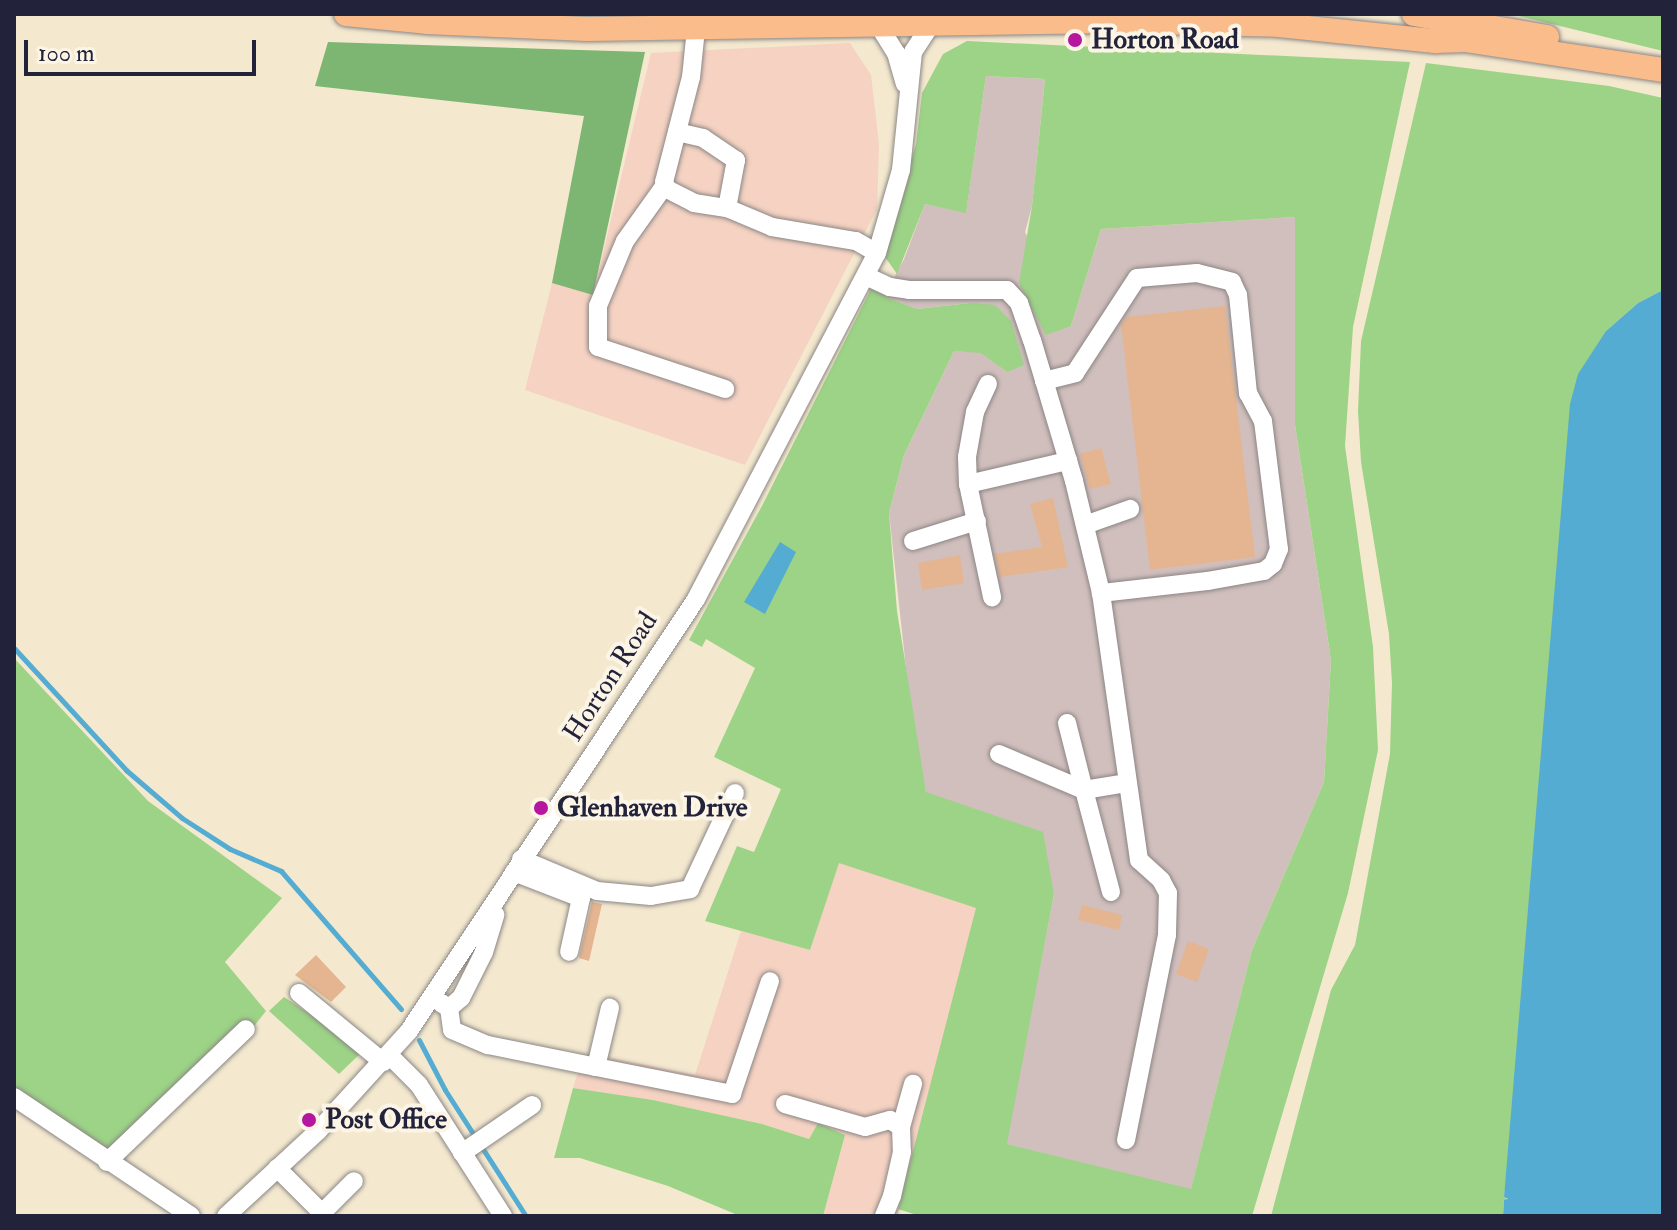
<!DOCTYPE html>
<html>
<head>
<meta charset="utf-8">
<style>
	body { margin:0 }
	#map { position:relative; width:1677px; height:1230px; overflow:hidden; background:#f4e9cf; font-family:"IM FELL Double Pica",serif }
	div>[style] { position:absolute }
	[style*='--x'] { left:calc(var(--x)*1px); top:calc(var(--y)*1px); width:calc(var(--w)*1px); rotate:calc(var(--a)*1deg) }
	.built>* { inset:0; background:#f5d2c2 }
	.industrial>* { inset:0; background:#d1bfbd }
	.green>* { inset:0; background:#9cd386 }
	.forest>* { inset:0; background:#7db573 }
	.water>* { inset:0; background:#55acd2 }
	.stream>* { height:5px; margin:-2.5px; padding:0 2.5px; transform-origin:2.5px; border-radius:2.5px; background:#55acd2 }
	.building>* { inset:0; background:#e4b590 }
	.roads { filter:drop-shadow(0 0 2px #8b8685) drop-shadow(0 0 2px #8b8685) }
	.minor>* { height:18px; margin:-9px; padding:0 9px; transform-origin:9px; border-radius:9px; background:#fff }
	.major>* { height:24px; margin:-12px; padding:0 12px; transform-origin:12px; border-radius:12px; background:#f9bc8a }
	.dots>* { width:22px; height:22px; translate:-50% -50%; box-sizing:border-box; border:4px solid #fcf5e5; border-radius:50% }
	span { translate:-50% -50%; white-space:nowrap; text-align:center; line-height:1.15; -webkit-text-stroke:8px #fcf5e5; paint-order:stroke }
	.poi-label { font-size:28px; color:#22223b; font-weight:700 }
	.left { translate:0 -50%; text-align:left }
	.street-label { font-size:28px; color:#22223b }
	.frame { position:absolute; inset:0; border:16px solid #22223b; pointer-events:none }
	.scale { position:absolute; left:24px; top:40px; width:232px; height:36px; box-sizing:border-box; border:4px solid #22223b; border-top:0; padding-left:10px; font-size:24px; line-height:28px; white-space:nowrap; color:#22223b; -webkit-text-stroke:6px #fcf5e5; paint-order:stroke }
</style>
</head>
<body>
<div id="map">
	<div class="built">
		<i style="clip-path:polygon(850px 43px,871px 75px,879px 144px,877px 209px,745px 465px,525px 390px,552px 283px,593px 294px,651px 53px)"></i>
		<i style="clip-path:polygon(838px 862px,977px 908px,897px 1216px,823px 1216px,845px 1135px,818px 1123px,809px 1139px,762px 1124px,653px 1100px,573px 1088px,578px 1072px,606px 1077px,612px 1058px,695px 1075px,741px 931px,810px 950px)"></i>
	</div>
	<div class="industrial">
		<i style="clip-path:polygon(986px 76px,1045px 79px,1032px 206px,1025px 232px,1071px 326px,1101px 229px,1295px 217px,1295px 425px,1331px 660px,1324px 782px,1252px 950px,1191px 1190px,1006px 1144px,1054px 894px,926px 792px,912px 723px,889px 513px,904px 455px,954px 351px,981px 352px,1007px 372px,970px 303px,917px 309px,884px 297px,904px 259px,925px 204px,966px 212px)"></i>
	</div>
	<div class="green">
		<i style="clip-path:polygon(1511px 14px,1663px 14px,1663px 51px)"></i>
		<i style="clip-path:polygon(967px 41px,1410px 62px,1353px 327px,1345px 446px,1373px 647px,1378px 750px,1348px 893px,1252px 1216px,920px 1216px,898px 1209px,976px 908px,839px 863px,810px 950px,705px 921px,737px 846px,754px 852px,781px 789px,714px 757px,755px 668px,706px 639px,702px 647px,689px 640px,763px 504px,871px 289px,888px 291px,885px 297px,917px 309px,970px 303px,995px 305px,1011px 321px,1024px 365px,1007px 372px,981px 353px,954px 351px,904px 455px,889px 513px,897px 611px,926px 792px,1043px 832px,1054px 894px,1007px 1144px,1191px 1189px,1252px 950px,1324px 782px,1331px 660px,1295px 425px,1295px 217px,1101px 229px,1071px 326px,1046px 335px,1019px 283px,1032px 206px,1045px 79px,986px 76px,966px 213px,925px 204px,897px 274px,883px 254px,916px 144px,922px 93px,943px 54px)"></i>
		<i style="clip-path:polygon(1426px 63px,1609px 86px,1663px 98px,1663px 290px,1638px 303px,1606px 331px,1504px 1197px,1508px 1200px,1504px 1200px,1503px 1216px,1271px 1216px,1331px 990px,1355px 945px,1390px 754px,1392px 683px,1389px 634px,1361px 462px,1358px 411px,1361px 341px)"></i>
		<i style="clip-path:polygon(14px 658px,148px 801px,282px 898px,225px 962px,266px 1011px,255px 1025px,105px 1156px,14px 1091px)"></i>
		<i style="clip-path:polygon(284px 997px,364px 1050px,339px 1074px,269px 1011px)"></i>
		<i style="clip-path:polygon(573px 1088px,653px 1100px,762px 1124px,809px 1139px,818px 1123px,845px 1135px,823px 1216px,740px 1216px,668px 1186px,580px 1158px,554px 1158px)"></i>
	</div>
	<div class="forest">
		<i style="clip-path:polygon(328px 42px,645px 52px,593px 295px,552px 283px,584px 116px,315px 86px)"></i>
	</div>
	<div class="water">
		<i style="clip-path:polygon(1663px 290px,1663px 1216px,1503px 1216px,1504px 1200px,1508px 1199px,1504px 1197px,1570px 404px,1578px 374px,1606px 331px,1638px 303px)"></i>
		<i style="clip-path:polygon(780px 542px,796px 552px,765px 614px,744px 602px)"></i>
	</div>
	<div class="stream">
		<i style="--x:14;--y:648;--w:166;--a:47.4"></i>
		<i style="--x:126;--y:770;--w:74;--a:40.6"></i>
		<i style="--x:182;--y:818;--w:57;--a:32.9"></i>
		<i style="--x:230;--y:849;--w:56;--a:23.3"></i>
		<i style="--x:281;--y:871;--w:183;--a:49"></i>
		<i style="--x:419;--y:1040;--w:56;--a:62.5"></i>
		<i style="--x:445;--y:1090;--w:150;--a:57.3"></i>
	</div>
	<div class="building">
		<i style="clip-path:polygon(1225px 306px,1255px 557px,1150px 570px,1121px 324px,1126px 317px)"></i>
		<i style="clip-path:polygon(1101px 448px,1111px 484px,1090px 489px,1080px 454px)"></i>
		<i style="clip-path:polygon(1053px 498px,1068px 567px,1000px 577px,995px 554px,1042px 547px,1030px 504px)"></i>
		<i style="clip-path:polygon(960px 555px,964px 583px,922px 590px,918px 563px)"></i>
		<i style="clip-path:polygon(592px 902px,602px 904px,589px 961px,579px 958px)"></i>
		<i style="clip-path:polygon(1082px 905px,1122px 915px,1119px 930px,1078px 920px)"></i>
		<i style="clip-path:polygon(1188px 941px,1209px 949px,1197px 982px,1176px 974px)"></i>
		<i style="clip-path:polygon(316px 955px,346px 987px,331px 1002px,295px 975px)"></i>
	</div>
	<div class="roads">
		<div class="minor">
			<i style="--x:879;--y:26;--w:32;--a:58"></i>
			<i style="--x:896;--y:53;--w:32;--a:74"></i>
			<i style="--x:696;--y:29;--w:48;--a:95.9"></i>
			<i style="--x:691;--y:77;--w:108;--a:104.4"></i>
			<i style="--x:664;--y:182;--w:8;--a:67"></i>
			<i style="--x:667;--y:189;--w:30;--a:27"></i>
			<i style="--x:694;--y:203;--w:33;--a:9"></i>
			<i style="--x:727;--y:208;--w:49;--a:22.9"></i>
			<i style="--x:772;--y:227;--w:85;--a:9.5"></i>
			<i style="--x:856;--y:241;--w:24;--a:30"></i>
			<i style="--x:677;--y:132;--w:27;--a:13"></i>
			<i style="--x:703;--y:138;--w:40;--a:34"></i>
			<i style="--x:736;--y:160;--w:49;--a:100.6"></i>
			<i style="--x:665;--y:185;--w:69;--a:125.5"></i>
			<i style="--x:625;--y:241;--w:70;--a:112.6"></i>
			<i style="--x:598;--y:306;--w:41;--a:90"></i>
			<i style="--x:598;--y:347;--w:134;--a:18.3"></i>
			<i style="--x:866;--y:276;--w:26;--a:25"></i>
			<i style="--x:890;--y:287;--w:19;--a:9"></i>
			<i style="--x:909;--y:290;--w:98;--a:0"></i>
			<i style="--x:1007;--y:290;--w:18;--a:47"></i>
			<i style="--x:1019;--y:303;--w:39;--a:71"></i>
			<i style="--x:1032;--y:340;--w:147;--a:73.4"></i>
			<i style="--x:1074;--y:481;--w:115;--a:76.4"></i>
			<i style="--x:1101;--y:593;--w:270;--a:81.9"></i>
			<i style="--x:1139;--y:860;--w:30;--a:42"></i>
			<i style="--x:1161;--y:880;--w:15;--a:62"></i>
			<i style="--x:1168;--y:893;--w:42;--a:91.4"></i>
			<i style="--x:1167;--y:935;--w:209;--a:101.3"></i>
			<i style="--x:1044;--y:381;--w:32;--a:-14"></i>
			<i style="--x:1075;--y:373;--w:113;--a:-56.9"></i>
			<i style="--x:1137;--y:278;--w:60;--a:-4.8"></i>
			<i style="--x:1197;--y:273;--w:36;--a:14"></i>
			<i style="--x:1232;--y:282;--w:14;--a:65"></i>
			<i style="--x:1238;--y:295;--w:99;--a:84.2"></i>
			<i style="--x:1248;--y:393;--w:32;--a:62"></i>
			<i style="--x:1263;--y:421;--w:129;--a:82.9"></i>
			<i style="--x:1279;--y:549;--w:16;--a:112"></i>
			<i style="--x:1273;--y:564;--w:11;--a:142"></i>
			<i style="--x:1264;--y:571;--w:58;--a:170"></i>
			<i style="--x:1207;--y:581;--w:107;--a:173.5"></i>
			<i style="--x:988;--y:384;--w:31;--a:115"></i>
			<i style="--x:975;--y:412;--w:46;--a:100.1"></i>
			<i style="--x:967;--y:457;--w:27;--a:88"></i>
			<i style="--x:968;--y:484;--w:116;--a:78"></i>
			<i style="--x:968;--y:484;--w:103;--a:-13"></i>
			<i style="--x:1085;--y:525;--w:48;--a:-19.6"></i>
			<i style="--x:913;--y:541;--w:67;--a:-17.4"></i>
			<i style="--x:1067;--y:723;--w:69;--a:75.8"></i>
			<i style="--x:999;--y:754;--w:92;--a:23"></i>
			<i style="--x:521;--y:859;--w:82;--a:22.8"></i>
			<i style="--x:597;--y:891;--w:54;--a:5.3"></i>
			<i style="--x:651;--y:896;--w:40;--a:-10"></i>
			<i style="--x:690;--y:889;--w:106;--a:-64.9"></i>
			<i style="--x:514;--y:872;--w:72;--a:21.2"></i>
			<i style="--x:581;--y:898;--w:55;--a:102.5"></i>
			<i style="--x:1111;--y:892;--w:106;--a:-104.8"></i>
			<i style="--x:1084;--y:790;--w:44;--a:-9.2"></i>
			<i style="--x:299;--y:993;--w:109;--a:39.4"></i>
			<i style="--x:441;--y:1003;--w:9;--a:32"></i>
			<i style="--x:449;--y:1008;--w:16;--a:-40"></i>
			<i style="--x:461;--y:998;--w:51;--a:-63.4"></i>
			<i style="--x:484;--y:952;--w:39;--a:-73"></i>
			<i style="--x:449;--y:1008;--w:22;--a:82"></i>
			<i style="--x:452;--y:1030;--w:39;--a:23"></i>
			<i style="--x:488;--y:1045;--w:110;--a:11.5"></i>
			<i style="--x:596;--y:1067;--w:61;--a:-76.7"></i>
			<i style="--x:389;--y:1055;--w:42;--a:45"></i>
			<i style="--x:419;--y:1085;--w:156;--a:57.3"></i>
			<i style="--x:596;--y:1067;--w:139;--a:11.2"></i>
			<i style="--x:732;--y:1094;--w:119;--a:-71.4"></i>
			<i style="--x:14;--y:1097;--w:213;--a:33.9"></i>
			<i style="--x:785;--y:1104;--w:83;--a:16"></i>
			<i style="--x:865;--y:1127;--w:26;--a:-16"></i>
			<i style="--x:890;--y:1120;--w:13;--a:32"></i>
			<i style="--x:901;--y:1127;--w:25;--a:88"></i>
			<i style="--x:902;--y:1152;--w:45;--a:102.8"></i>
			<i style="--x:892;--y:1196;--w:22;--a:112"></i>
			<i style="--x:901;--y:1127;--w:45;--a:-74.4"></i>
			<i style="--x:462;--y:1153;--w:85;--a:-34.4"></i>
			<i style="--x:107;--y:1162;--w:192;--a:-43.7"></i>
			<i style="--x:277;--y:1168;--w:64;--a:45"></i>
			<i style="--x:322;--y:1213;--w:45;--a:-45"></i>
			<i style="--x:226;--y:1216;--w:125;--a:-42.7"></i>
			<i style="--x:318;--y:1131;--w:135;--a:-47.7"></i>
			<i style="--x:409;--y:1031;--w:519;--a:-56.4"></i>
			<i style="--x:696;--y:599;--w:390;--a:-62.4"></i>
			<i style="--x:877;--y:253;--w:86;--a:-73.9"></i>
			<i style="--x:901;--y:170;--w:119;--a:-84.2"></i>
			<i style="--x:913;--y:52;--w:33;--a:-57"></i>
		</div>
		<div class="major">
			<i style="--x:346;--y:14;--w:81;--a:5.6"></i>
			<i style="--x:427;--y:22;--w:160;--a:2.5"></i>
			<i style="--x:587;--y:29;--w:522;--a:-0.88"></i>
			<i style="--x:1109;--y:21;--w:170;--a:1.3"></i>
			<i style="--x:1279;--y:25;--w:157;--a:5.9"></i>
			<i style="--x:1435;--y:41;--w:30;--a:-2"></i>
			<i style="--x:1465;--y:40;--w:200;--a:8.6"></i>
			<i style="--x:1414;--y:14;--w:135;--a:9.8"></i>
		</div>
	</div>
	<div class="dots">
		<i style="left:1075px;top:40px;background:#b5179e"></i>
		<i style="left:541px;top:808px;background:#b5179e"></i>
		<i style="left:309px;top:1120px;background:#b5179e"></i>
	</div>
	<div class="poi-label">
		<span class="left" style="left:1091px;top:40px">Horton Road</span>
		<span class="left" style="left:557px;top:808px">Glenhaven Drive</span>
		<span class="left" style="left:325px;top:1120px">Post Office</span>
	</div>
	<div class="street-label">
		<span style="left:611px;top:677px;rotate:-57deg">Horton Road</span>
	</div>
	<div class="frame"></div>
	<div class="scale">100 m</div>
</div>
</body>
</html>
